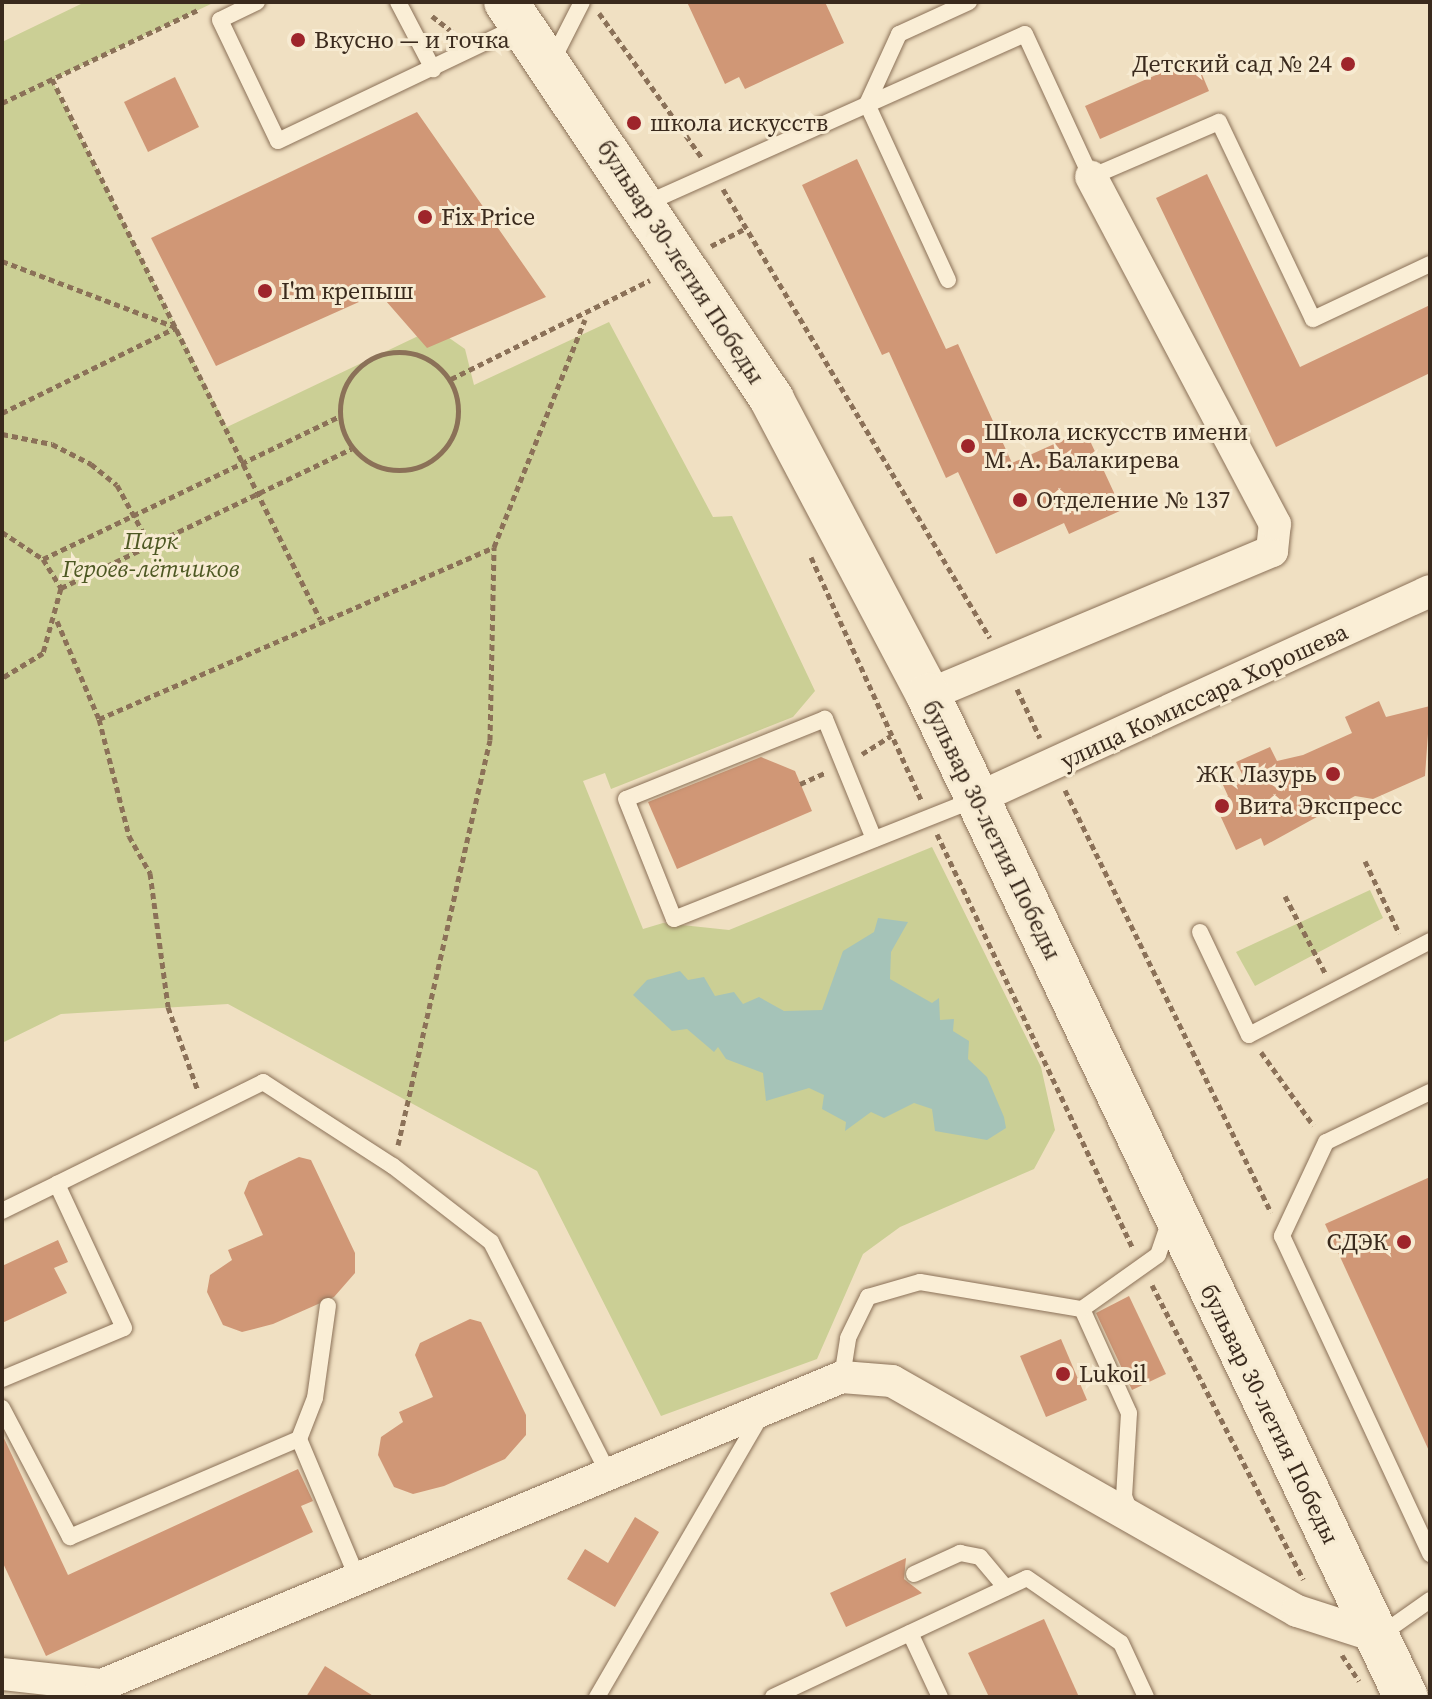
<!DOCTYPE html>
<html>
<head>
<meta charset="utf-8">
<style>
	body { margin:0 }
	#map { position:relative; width:1432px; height:1699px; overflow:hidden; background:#f0e0c2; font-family:"Source Serif 4",serif }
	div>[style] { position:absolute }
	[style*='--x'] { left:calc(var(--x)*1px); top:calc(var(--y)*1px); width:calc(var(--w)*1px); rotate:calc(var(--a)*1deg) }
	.green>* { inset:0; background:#cbcf95 }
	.water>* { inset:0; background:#a5c3b8 }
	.building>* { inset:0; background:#d09776 }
	.path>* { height:5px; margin-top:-2.5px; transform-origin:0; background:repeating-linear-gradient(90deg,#8b7158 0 6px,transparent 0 10px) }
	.path>.ring { margin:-2.5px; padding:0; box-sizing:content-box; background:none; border:5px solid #8b7158; border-radius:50% }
	.roads { filter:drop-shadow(0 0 2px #8b7158) drop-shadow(0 0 2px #8b7158) }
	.lane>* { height:16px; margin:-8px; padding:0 8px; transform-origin:8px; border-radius:8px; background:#faeed6 }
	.street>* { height:32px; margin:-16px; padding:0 16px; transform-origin:16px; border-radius:16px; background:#faeed6 }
	.secondary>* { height:44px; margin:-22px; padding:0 22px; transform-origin:22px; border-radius:22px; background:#faeed6 }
	.dots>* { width:22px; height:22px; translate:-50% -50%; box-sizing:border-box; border:4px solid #f7ebd2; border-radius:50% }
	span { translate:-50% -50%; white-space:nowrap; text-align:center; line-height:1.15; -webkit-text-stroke:6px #f7ebd2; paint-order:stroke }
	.poi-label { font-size:24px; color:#3a2a1d }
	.left { translate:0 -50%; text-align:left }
	.right { translate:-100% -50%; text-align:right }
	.street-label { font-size:24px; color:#3a2a1d }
	.park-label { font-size:24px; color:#4d5823; font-style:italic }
	.frame { position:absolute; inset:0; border:4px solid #3a2a1d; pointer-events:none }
</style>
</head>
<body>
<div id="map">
	<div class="green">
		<i style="clip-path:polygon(85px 2px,215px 2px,52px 80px,227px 427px,435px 328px,465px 349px,474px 385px,609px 322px,713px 517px,732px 516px,815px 691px,793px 717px,611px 789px,605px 773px,583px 781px,643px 929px,663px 923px,729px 930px,932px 847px,1041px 1067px,1055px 1130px,1034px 1169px,900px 1227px,863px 1254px,817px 1359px,661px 1416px,537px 1171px,228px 1004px,61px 1014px,2px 1043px,2px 42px)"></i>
		<i style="clip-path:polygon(1370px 890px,1383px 918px,1255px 986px,1236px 952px)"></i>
	</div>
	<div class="water">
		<i style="clip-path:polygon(878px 918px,908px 922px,891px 952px,890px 979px,932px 1003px,939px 998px,940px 1020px,954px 1019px,953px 1031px,969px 1041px,968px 1059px,987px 1077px,1004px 1117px,1006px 1128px,987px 1140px,935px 1131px,932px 1109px,914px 1103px,884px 1118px,871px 1112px,845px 1131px,846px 1122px,822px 1109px,824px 1095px,809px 1088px,766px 1101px,763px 1073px,726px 1059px,718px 1047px,714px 1052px,687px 1029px,672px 1031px,633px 995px,647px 980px,680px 971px,688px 980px,704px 977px,715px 996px,734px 992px,743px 1004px,759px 997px,784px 1011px,822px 1010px,843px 951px,874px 932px)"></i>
	</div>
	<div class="building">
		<i style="clip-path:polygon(687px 2px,825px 2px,844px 43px,745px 89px,739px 77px,725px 84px)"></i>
		<i style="clip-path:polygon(1195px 58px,1209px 91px,1100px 139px,1085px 106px)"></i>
		<i style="clip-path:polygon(175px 77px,199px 127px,148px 152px,124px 102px)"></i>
		<i style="clip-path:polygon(417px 112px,546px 297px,427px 348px,379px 293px,216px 366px,151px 238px)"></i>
		<i style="clip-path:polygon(857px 159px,946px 349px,958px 344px,1012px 463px,1085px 430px,1122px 510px,1069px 534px,1064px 523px,996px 554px,958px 472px,946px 478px,889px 352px,882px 355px,802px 185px)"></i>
		<i style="clip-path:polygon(1207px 174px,1300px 367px,1430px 305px,1430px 373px,1276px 447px,1156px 198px)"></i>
		<i style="clip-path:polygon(1379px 701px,1386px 717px,1430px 706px,1425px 776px,1373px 799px,1355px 796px,1264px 846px,1261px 838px,1236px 850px,1214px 802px,1228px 796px,1223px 785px,1243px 776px,1236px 762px,1270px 747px,1277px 761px,1303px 755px,1352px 733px,1345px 717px)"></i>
		<i style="clip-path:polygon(761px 757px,795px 771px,812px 811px,677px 869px,648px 802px)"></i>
		<i style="clip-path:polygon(299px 1157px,311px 1160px,355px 1253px,355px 1273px,334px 1297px,273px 1324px,242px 1332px,223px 1325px,207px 1292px,210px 1275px,232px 1260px,228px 1250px,263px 1235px,244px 1193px,249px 1181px)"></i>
		<i style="clip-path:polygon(1430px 1177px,1430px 1453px,1325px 1224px)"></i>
		<i style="clip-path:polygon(58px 1240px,68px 1262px,54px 1268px,67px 1293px,2px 1323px,2px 1266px)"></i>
		<i style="clip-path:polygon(1129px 1296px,1166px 1374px,1132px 1390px,1096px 1313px)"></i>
		<i style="clip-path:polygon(470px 1319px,481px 1322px,526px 1415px,526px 1435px,505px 1459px,444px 1486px,413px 1494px,394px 1487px,378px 1455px,381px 1437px,403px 1422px,399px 1412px,433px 1397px,415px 1355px,420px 1343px)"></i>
		<i style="clip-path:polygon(1061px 1339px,1087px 1400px,1046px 1417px,1020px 1356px)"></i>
		<i style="clip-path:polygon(2px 1434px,68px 1575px,298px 1469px,313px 1501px,301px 1506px,313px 1532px,46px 1656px,2px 1561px)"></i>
		<i style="clip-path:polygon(635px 1517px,659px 1532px,615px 1607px,567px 1579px,585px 1549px,608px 1563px)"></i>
		<i style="clip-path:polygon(906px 1558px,904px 1579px,922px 1593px,846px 1627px,830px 1593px)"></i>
		<i style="clip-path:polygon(1044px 1619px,1079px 1697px,989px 1697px,968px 1653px)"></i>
		<i style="clip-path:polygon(325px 1666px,375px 1697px,306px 1697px)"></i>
	</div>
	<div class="path">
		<i style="--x:599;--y:13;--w:178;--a:54.6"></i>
		<i style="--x:432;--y:16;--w:31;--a:38"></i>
		<i style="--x:52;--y:79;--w:603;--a:63.6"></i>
		<i style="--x:2;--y:103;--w:219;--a:-25.4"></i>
		<i style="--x:723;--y:189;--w:522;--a:59.26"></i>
		<i style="--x:711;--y:246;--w:39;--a:-27"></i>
		<i style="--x:2;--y:261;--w:186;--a:20.8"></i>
		<i class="ring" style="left:340px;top:352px;width:113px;height:113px"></i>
		<i style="--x:451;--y:379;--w:222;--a:-26.4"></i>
		<i style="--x:2;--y:413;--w:195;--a:-26.2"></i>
		<i style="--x:2;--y:434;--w:51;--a:11.3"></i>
		<i style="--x:52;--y:444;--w:44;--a:27.1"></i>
		<i style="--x:91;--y:464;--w:33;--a:39"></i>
		<i style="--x:117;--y:485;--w:68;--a:61.2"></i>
		<i style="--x:2;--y:532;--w:49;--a:33.4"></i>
		<i style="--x:43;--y:559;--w:34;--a:58"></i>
		<i style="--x:61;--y:588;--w:67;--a:105.5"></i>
		<i style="--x:43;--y:653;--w:48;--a:148.6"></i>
		<i style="--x:811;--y:557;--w:266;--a:65.6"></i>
		<i style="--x:43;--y:559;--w:327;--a:-25.7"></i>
		<i style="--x:61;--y:588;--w:322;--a:-25.6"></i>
		<i style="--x:57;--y:621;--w:107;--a:66.8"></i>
		<i style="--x:99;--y:719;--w:121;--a:75.6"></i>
		<i style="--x:129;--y:836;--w:43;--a:60.4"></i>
		<i style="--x:150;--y:873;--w:135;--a:82.3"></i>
		<i style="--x:168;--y:1007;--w:89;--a:70.3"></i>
		<i style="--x:1017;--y:689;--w:54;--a:64.9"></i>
		<i style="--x:99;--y:719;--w:431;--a:-23.5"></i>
		<i style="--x:862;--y:754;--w:34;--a:-32"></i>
		<i style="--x:800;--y:784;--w:27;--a:-24"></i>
		<i style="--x:1065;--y:790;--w:470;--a:64"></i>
		<i style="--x:937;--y:834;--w:458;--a:64.7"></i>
		<i style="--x:1365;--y:861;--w:80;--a:64.7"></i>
		<i style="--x:1285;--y:896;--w:87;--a:62.5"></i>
		<i style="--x:1261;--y:1052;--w:90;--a:54.5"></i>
		<i style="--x:398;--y:1145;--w:415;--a:-77.2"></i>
		<i style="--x:490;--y:740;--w:193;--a:-88.8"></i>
		<i style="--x:494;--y:547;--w:245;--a:-68.2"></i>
		<i style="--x:1152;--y:1285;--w:331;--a:62.8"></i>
		<i style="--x:1342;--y:1655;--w:31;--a:57"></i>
	</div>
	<div class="roads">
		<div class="lane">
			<i style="--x:257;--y:2;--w:41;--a:154.1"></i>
			<i style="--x:220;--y:20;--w:134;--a:64.4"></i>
			<i style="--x:278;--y:141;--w:269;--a:-25.5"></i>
			<i style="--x:398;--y:2;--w:76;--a:62.4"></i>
			<i style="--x:552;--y:61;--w:66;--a:-63"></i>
			<i style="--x:645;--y:204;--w:416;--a:-24.1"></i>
			<i style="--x:1025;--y:34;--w:157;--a:65.2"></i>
			<i style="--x:1091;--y:177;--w:139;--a:-23.3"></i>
			<i style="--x:1219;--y:122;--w:218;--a:64.5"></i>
			<i style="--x:1313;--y:319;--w:129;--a:-25.2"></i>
			<i style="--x:948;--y:280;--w:194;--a:-114.7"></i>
			<i style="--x:867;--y:104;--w:77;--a:-65.4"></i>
			<i style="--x:899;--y:34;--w:77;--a:-24.6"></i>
			<i style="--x:874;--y:839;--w:130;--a:-112.2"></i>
			<i style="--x:825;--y:719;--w:214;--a:158.1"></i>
			<i style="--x:626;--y:799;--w:129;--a:68.2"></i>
			<i style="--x:674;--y:919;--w:324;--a:-21.7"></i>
			<i style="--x:1200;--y:932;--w:114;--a:64.6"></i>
			<i style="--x:1249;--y:1035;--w:204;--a:-27.4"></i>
			<i style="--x:1430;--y:1092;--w:115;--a:154.3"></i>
			<i style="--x:1326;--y:1142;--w:104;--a:115.1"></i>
			<i style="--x:1282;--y:1236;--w:351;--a:65"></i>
			<i style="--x:2;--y:1211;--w:61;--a:-26.1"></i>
			<i style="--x:1082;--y:1309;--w:114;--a:65.7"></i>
			<i style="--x:1129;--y:1413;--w:83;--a:93.4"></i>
			<i style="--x:1124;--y:1496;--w:17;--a:69"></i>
			<i style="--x:842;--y:1377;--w:39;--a:-81"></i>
			<i style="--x:848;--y:1338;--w:46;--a:-64"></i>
			<i style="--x:868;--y:1297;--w:54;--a:-16.1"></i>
			<i style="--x:920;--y:1282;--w:164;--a:9.5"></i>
			<i style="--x:1082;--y:1309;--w:93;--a:-35.4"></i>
			<i style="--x:1158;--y:1255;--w:36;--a:-71"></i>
			<i style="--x:2;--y:1379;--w:132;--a:-22.7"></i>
			<i style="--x:124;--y:1328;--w:159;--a:-115"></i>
			<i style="--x:57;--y:1184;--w:230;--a:-26.3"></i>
			<i style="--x:263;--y:1082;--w:155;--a:32.9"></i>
			<i style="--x:393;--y:1166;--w:124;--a:37.8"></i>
			<i style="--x:491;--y:1242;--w:261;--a:63.1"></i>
			<i style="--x:2;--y:1408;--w:146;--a:62.2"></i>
			<i style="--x:70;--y:1537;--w:249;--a:-23.2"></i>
			<i style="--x:299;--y:1439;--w:44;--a:-68.7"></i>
			<i style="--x:315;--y:1398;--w:93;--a:-82"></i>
			<i style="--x:299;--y:1439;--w:150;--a:67.2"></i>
			<i style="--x:914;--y:1574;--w:51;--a:-24.5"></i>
			<i style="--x:960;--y:1553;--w:20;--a:11"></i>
			<i style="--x:980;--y:1557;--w:40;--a:50"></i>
			<i style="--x:910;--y:1633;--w:71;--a:64.9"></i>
			<i style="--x:1379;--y:1636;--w:62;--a:-35.2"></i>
			<i style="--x:597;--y:1697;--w:328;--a:-59.8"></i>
			<i style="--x:773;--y:1697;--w:280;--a:-25.1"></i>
			<i style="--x:1027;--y:1578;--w:114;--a:34.7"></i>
			<i style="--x:1121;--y:1643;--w:60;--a:65.2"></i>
		</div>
		<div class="street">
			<i style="--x:928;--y:695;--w:373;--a:-22.7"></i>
			<i style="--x:1272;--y:551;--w:27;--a:-84"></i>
			<i style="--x:1275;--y:524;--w:393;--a:-117.9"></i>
			<i style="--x:978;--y:798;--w:497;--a:-24.6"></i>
			<i style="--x:2;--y:1674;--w:101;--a:6.3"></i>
			<i style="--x:102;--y:1685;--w:802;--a:-22.6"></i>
			<i style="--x:842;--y:1377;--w:50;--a:4.6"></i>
			<i style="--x:892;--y:1381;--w:466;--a:29.6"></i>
			<i style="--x:1297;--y:1611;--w:85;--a:17.8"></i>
		</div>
		<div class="secondary">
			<i style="--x:506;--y:2;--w:479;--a:56.2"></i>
			<i style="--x:772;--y:400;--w:334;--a:62.1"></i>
			<i style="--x:928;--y:695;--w:1110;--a:64.5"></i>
		</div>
	</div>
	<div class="dots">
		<i style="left:298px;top:40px;background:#9e252b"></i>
		<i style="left:1348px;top:64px;background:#9e252b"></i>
		<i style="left:634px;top:123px;background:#9e252b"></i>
		<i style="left:425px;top:217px;background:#9e252b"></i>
		<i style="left:265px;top:291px;background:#9e252b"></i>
		<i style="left:968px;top:446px;background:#9e252b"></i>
		<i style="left:1020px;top:500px;background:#9e252b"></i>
		<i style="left:1333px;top:774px;background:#9e252b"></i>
		<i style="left:1222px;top:806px;background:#9e252b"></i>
		<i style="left:1404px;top:1242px;background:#9e252b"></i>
		<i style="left:1063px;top:1374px;background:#9e252b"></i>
	</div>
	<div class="poi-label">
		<span class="left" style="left:314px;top:40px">Вкусно — и точка</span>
		<span class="right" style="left:1332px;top:64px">Детский сад № 24</span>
		<span class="left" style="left:650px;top:123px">школа искусств</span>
		<span class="left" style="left:441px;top:217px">Fix Price</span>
		<span class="left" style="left:281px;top:291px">I'm крепыш</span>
		<span class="left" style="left:984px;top:446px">Школа искусств имени<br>М. А. Балакирева</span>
		<span class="left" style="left:1036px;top:500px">Отделение № 137</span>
		<span class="right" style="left:1317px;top:774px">ЖК Лазурь</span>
		<span class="left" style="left:1238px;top:806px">Вита Экспресс</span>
		<span class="right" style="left:1388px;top:1242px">СДЭК</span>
		<span class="left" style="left:1079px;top:1374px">Lukoil</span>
	</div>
	<div class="street-label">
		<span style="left:681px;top:262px;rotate:57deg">бульвар 30-летия Победы</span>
		<span style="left:1204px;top:696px;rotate:-25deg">улица Комиссара Хорошева</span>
		<span style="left:992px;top:830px;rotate:64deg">бульвар 30-летия Победы</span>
		<span style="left:1270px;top:1414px;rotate:64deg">бульвар 30-летия Победы</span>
	</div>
	<div class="park-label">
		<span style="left:151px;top:555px">Парк<br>Героев-лётчиков</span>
	</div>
	<div class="frame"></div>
</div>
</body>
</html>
